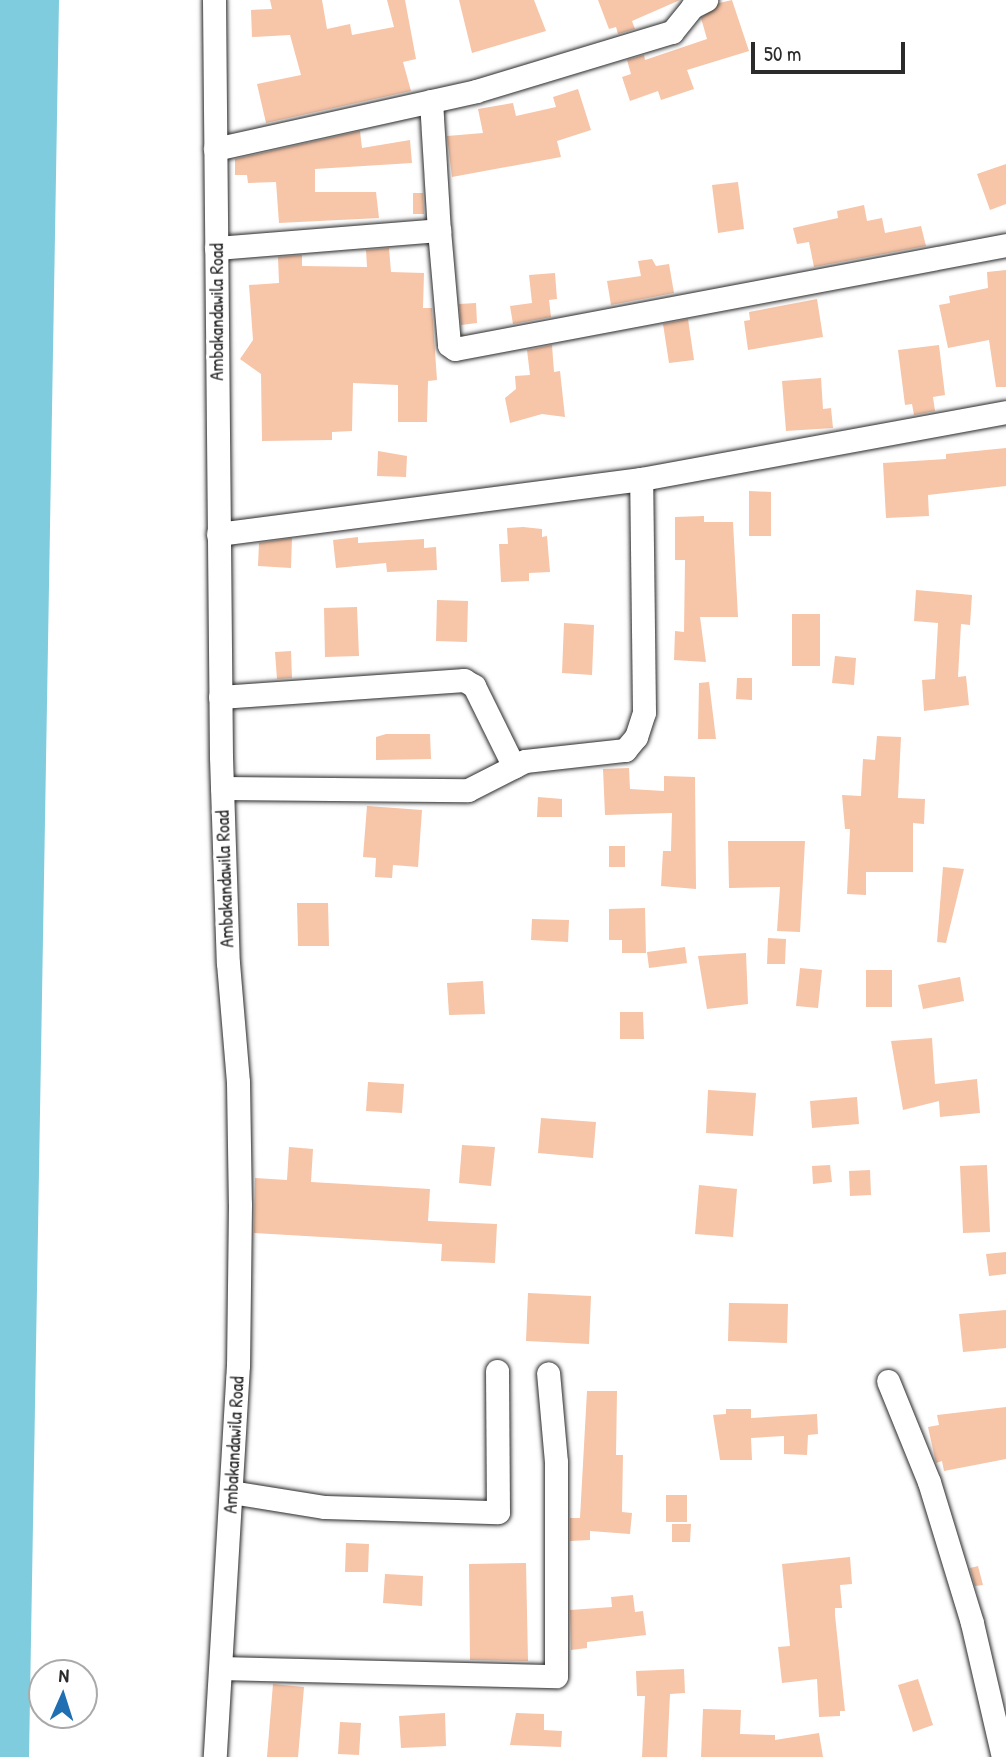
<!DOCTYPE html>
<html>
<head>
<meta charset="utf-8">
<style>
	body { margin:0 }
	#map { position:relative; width:1006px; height:1757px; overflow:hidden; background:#fff; font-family:"Patrick Hand",sans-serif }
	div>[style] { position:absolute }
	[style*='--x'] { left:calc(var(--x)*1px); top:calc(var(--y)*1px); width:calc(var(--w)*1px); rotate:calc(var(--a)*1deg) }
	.water>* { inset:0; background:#7fccde }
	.building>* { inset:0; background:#f7c5a8 }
	.roads { filter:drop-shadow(0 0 2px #2b2b2b) drop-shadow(0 0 2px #2b2b2b) }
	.minor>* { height:23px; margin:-11.5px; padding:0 11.5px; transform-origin:11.5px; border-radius:11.5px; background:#fff }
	span { translate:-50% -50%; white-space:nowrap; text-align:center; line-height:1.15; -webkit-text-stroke:6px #fff; paint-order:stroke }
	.street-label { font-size:19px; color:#2b2b2b }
	.north { position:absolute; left:28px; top:1659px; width:70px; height:70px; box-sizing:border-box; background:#fff; border:2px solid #aaa; border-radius:50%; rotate:3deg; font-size:19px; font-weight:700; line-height:28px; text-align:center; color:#2b2b2b }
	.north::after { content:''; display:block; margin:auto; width:24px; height:32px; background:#1f6fb2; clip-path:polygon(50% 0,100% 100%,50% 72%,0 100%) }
	.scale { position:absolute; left:751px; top:42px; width:154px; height:32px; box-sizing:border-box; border:4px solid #2b2b2b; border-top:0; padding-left:9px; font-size:21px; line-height:24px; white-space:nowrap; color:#2b2b2b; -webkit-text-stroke:5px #fff; paint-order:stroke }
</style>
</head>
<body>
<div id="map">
	<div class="water">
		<i style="clip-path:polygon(0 0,59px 0,29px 1757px,0 1757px)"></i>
	</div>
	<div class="building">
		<i style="clip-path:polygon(270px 0,322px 0,327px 29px,350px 24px,352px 35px,394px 27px,387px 0,405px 0,416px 59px,403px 62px,411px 91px,266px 123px,257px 84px,301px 75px,290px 35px,252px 37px,251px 10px,272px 9px)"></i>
		<i style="clip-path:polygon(459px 0,534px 0,546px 31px,472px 53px)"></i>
		<i style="clip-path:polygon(598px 0,680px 0,632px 21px,635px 29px,618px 34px,616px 27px,609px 29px)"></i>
		<i style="clip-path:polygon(732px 0,749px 51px,687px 70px,694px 89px,661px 100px,658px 91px,630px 101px,622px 77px,631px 74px,627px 60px,644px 55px,645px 60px,707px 39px,701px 18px,719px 3px)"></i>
		<i style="clip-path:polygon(578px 89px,591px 130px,557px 141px,561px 157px,452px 177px,447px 136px,483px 133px,478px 109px,513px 103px,516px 116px,556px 107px,553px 97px)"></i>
		<i style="clip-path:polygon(360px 131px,362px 148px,410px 140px,412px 163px,315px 169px,315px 192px,376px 192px,379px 218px,279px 223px,276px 182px,248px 183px,247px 175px,235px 175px,235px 159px)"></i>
		<i style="clip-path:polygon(1006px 164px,1006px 204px,990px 210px,977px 174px)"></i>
		<i style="clip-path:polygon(738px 182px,744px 229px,718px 233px,712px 185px)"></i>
		<i style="clip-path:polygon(413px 193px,423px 193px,424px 214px,413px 214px)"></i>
		<i style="clip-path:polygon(864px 205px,867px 221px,882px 218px,885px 233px,921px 226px,926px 246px,814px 267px,809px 242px,797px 244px,793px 228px,838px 218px,837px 211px)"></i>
		<i style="clip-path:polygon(389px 248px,391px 272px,424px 273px,423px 308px,432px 308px,437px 380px,428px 381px,427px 422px,398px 422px,398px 385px,353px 383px,352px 431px,332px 432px,332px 440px,262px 441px,261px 374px,240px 359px,253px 340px,249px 285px,279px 283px,278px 257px,302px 255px,302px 266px,367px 267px,366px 250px)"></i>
		<i style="clip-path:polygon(652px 259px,656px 266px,669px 264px,674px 293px,611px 305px,607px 281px,641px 276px,638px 261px)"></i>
		<i style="clip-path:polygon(1006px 270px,1006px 387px,996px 387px,989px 340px,948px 348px,939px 305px,950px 303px,949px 296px,988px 288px,987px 272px)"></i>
		<i style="clip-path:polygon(555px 273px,557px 299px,549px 300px,551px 317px,513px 324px,510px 306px,532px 303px,529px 275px)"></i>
		<i style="clip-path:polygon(817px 299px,823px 337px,748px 350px,744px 321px,750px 320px,749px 312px)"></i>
		<i style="clip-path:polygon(476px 303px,477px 323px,461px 325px,459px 304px)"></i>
		<i style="clip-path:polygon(688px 319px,694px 360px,669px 363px,663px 324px)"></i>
		<i style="clip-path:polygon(552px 345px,554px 372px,560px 371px,565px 417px,542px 414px,510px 423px,505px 398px,516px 389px,515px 376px,530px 375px,527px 350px)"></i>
		<i style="clip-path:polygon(939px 345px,945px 395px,933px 397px,935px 411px,914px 415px,912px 404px,905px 405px,898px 350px)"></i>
		<i style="clip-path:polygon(821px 378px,823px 409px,831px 408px,833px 428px,786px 431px,782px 381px)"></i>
		<i style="clip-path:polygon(1006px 448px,1006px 486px,928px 495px,929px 516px,886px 518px,883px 463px,946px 459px,946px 454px)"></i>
		<i style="clip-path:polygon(378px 451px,407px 456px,406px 477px,377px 476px)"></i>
		<i style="clip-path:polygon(749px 491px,771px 492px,771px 536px,749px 536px)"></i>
		<i style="clip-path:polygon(704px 516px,704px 522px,733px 522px,738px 617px,700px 617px,706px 662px,674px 660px,675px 631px,684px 632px,685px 560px,675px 560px,675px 517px)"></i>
		<i style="clip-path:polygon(523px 527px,542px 529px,542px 537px,547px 536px,550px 572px,529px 573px,529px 581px,501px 582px,499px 544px,508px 544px,507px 528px)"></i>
		<i style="clip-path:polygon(358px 537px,358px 543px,424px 539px,424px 548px,436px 547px,437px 570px,387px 572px,386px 563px,336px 568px,333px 540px)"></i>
		<i style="clip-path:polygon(292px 538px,291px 568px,258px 566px,259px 543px)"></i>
		<i style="clip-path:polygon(916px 590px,972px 595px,970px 625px,961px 624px,958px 677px,966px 676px,969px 705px,924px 711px,922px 680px,935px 679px,938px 623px,914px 621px)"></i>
		<i style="clip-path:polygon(437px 600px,468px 601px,467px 642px,436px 641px)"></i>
		<i style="clip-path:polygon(357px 607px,359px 656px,325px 657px,324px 608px)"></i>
		<i style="clip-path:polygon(792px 614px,820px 614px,820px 666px,792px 666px)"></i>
		<i style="clip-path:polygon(564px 623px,594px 625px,592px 675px,562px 673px)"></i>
		<i style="clip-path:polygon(291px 651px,292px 678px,277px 679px,275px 652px)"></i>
		<i style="clip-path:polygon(835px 656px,856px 658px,854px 685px,832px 683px)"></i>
		<i style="clip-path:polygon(737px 678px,752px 678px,752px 700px,736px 699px)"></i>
		<i style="clip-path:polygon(709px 682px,716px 739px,698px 739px,699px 683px)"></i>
		<i style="clip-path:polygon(386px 734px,430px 734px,431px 759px,376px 760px,376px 737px)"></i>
		<i style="clip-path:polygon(877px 736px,901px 737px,898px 798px,925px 799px,924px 824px,913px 823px,913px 872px,866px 872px,866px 895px,847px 894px,850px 829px,845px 829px,842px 795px,861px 796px,863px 759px,875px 760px)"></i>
		<i style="clip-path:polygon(629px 768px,630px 789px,664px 791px,664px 776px,695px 777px,696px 889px,661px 886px,663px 851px,671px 851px,672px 813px,605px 815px,603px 769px)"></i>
		<i style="clip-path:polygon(538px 797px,562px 799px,562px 817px,537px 817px)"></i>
		<i style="clip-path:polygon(367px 806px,422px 810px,418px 867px,393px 865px,392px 878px,375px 877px,376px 858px,363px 857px)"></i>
		<i style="clip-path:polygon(728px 841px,805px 841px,800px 932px,777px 931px,780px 887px,729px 888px)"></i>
		<i style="clip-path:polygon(609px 846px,625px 846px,625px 867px,609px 867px)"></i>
		<i style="clip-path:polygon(943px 867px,964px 869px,946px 943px,937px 942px)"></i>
		<i style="clip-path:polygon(297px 903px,328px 903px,329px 946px,298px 946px)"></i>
		<i style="clip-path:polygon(645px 908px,646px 953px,622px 953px,622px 940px,609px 940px,609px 909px)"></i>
		<i style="clip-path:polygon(532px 919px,569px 920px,568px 942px,531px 940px)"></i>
		<i style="clip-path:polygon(768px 938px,786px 939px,785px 964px,767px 964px)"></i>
		<i style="clip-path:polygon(685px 947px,687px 963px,649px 968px,647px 952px)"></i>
		<i style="clip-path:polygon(746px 953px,748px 1004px,707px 1009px,698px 956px)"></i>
		<i style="clip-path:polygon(800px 968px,822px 970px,818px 1008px,796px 1006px)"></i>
		<i style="clip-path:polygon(866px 970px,892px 970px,892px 1007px,866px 1007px)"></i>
		<i style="clip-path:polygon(960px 977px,964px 1001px,923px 1009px,918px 985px)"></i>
		<i style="clip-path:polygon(483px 981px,485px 1014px,449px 1015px,447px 983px)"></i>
		<i style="clip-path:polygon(620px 1012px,643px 1012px,644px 1039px,620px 1039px)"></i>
		<i style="clip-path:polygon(932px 1038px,935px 1084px,977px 1079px,980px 1113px,940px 1117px,939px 1101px,903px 1110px,891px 1041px)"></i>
		<i style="clip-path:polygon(368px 1082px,404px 1084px,402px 1113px,366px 1111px)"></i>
		<i style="clip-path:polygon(708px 1090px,756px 1093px,753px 1136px,706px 1133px)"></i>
		<i style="clip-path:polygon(857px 1097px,859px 1124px,812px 1128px,810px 1101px)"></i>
		<i style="clip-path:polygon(541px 1118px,596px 1122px,593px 1158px,538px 1153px)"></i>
		<i style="clip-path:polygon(462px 1145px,495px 1147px,491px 1186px,459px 1183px)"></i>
		<i style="clip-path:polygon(289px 1147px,313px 1149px,311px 1182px,430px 1189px,428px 1221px,497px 1224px,495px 1263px,441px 1261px,442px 1244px,254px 1233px,255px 1178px,287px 1180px)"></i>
		<i style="clip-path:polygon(830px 1165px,832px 1182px,813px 1184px,812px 1166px)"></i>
		<i style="clip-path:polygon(987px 1165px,990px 1232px,963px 1233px,960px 1166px)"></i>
		<i style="clip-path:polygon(870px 1170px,871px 1195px,850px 1196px,849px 1171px)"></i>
		<i style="clip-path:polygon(699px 1185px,737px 1189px,733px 1237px,695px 1234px)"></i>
		<i style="clip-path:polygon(1006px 1252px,1006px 1274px,989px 1276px,986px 1254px)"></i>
		<i style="clip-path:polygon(528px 1293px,591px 1296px,589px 1344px,526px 1341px)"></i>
		<i style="clip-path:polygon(729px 1303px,788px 1304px,787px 1343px,728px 1341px)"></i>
		<i style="clip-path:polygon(1006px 1310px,1006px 1348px,963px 1352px,959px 1314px)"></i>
		<i style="clip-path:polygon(587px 1391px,617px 1391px,616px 1455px,623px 1455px,622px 1512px,632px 1513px,630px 1534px,590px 1531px,590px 1540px,570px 1541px,570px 1518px,580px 1518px)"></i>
		<i style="clip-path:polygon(1006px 1407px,1006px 1459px,944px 1471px,942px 1461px,936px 1463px,928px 1427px,939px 1425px,937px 1415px)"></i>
		<i style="clip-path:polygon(726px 1409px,751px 1409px,751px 1418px,817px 1414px,818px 1434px,808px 1435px,807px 1455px,784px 1454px,784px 1436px,751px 1438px,752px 1460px,720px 1460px,713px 1415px,726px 1414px)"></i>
		<i style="clip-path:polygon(666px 1495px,687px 1495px,687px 1522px,666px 1522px)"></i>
		<i style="clip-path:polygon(672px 1524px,691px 1524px,690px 1542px,672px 1542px)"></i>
		<i style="clip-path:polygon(346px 1543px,369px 1544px,368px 1572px,345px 1572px)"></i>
		<i style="clip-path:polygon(850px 1557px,852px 1584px,840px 1585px,842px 1608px,835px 1608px,835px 1615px,845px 1711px,840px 1711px,840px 1716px,819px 1717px,817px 1679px,782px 1683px,778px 1647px,790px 1646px,782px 1564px)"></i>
		<i style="clip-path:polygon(526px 1563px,528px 1661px,470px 1660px,469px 1564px)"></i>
		<i style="clip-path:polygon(978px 1566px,983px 1585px,975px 1586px,970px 1568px)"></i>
		<i style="clip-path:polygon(385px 1574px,423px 1576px,422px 1606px,383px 1603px)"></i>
		<i style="clip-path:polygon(633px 1595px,635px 1612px,643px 1611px,646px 1635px,587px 1642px,587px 1648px,571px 1650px,570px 1610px,612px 1607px,611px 1597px)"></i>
		<i style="clip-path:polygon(684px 1669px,685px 1693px,670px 1694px,667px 1757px,642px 1757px,645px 1696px,637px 1696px,636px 1671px)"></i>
		<i style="clip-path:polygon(918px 1679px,933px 1725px,913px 1732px,898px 1685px)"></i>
		<i style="clip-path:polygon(273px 1684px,304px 1687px,298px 1757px,267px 1757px)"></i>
		<i style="clip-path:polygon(703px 1709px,741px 1710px,740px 1734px,775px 1735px,775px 1740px,819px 1733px,823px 1757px,701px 1757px)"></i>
		<i style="clip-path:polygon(445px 1713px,446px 1746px,401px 1748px,399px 1716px)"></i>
		<i style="clip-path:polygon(516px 1713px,544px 1714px,544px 1730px,562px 1731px,561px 1747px,510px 1745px)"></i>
		<i style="clip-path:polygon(340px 1722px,361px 1723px,359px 1755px,338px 1754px)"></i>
	</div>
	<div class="roads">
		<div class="minor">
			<i style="--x:214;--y:0;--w:757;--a:89.47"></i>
			<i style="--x:221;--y:757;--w:206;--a:88.1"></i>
			<i style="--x:228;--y:963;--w:119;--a:85.2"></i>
			<i style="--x:238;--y:1082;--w:122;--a:89.1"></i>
			<i style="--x:240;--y:1204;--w:161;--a:90.7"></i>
			<i style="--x:238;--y:1365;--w:393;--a:93.4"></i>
			<i style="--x:431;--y:101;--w:129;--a:86.5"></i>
			<i style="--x:215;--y:149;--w:267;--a:-12.5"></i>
			<i style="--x:476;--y:91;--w:205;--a:-16.8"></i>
			<i style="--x:672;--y:32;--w:32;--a:-51"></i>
			<i style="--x:692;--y:7;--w:16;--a:-27"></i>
			<i style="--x:216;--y:248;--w:224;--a:-4.6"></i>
			<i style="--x:439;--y:230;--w:115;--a:85"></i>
			<i style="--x:449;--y:345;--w:7;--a:34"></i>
			<i style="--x:455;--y:349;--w:561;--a:-10.69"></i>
			<i style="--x:218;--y:534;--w:427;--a:-7.4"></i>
			<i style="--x:641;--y:479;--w:371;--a:-10.4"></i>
			<i style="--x:220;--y:697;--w:245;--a:-4"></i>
			<i style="--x:464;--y:680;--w:12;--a:31"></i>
			<i style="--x:474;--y:686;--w:90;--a:63.7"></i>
			<i style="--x:222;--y:788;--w:246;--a:0.5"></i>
			<i style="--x:468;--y:790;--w:64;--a:-27"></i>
			<i style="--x:525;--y:761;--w:101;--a:-6.3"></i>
			<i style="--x:625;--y:750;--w:17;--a:-50"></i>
			<i style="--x:636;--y:737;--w:26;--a:-72"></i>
			<i style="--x:644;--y:712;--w:233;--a:-90.7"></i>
			<i style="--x:888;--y:1381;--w:109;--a:67.9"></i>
			<i style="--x:929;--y:1482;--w:147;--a:73"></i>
			<i style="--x:972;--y:1623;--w:138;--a:77"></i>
			<i style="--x:231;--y:1492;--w:95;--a:9.1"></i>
			<i style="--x:325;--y:1507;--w:173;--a:1.7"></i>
			<i style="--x:498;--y:1512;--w:141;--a:-90.4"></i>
			<i style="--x:221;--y:1668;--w:335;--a:1.4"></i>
			<i style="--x:556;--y:1676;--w:214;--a:-90"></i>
			<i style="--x:556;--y:1462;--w:89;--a:-95.1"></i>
		</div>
	</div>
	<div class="street-label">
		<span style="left:217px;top:312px;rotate:-90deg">Ambakandawila Road</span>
		<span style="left:225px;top:879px;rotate:-92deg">Ambakandawila Road</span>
		<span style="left:234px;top:1445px;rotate:-87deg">Ambakandawila Road</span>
	</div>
	<div class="north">N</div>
	<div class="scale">50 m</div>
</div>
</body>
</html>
